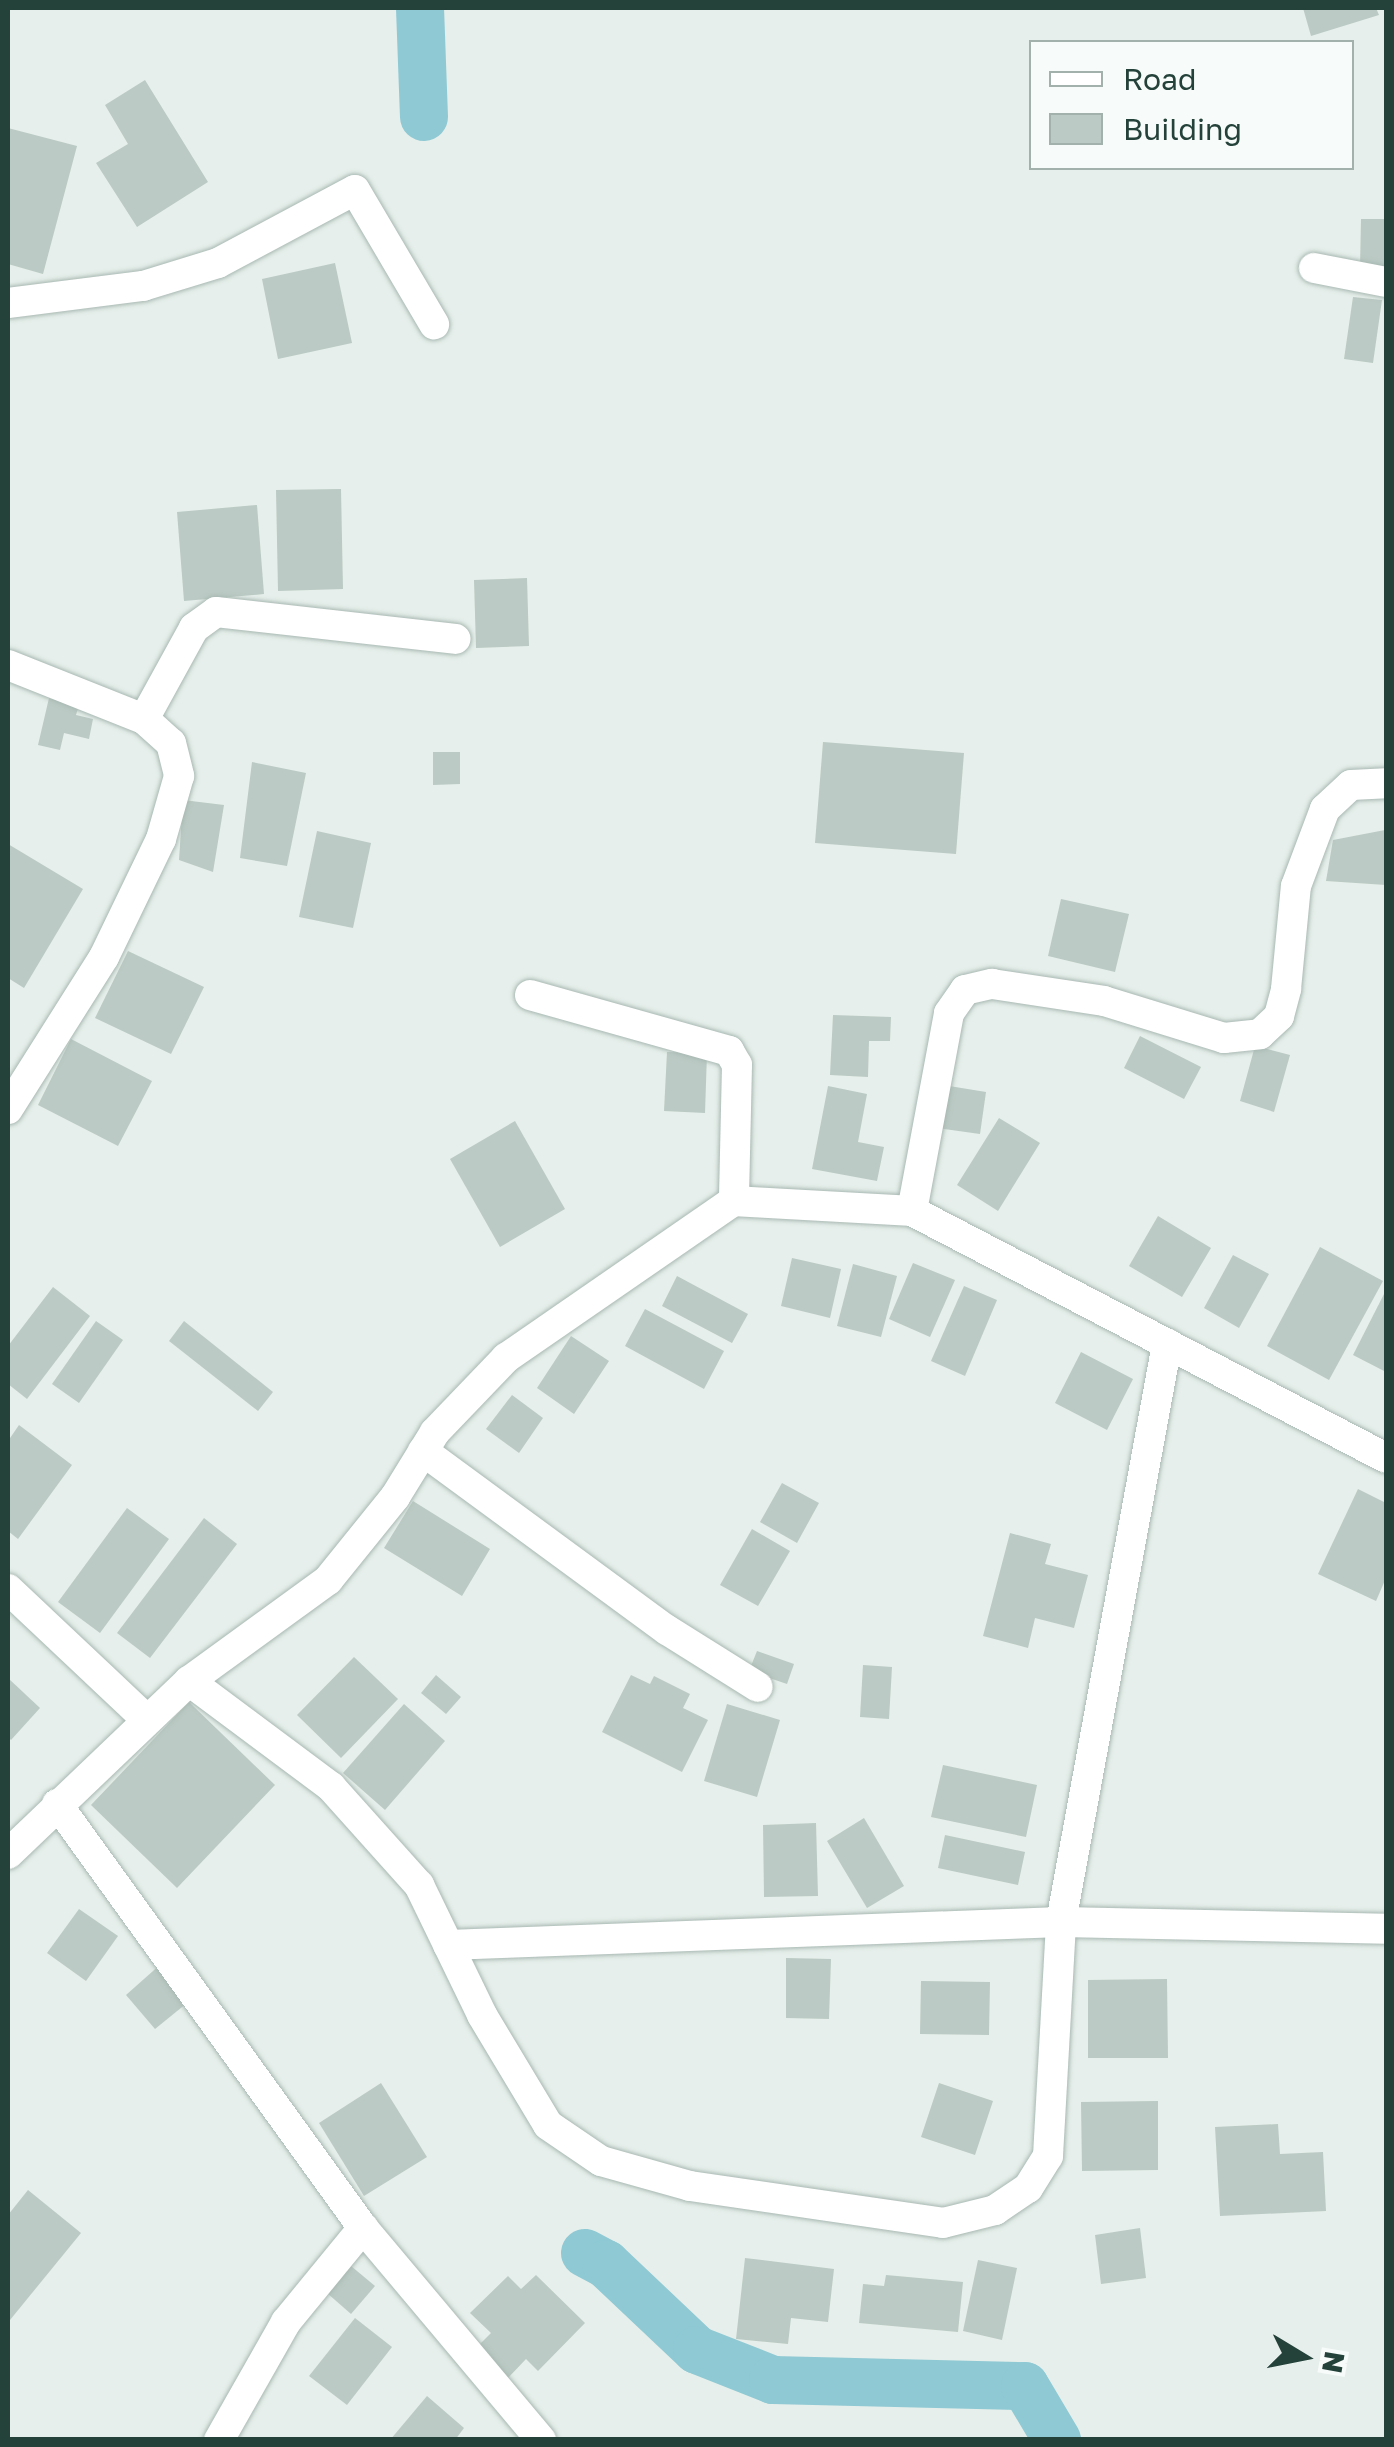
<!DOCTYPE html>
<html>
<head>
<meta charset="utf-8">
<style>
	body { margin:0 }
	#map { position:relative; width:1394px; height:2447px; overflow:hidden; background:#e6efeb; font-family:"Golos Text",sans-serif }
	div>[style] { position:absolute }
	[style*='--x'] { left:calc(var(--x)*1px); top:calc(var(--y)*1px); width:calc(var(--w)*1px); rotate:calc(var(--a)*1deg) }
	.canal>* { height:48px; margin:-24px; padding:0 24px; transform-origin:24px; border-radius:24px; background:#8ec9d4 }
	.building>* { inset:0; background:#bbcac4 }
	.roads { filter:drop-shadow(0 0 2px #a8b8b2) drop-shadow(0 0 2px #a8b8b2) }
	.street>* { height:30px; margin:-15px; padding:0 15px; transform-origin:15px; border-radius:15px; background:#fff }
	span { translate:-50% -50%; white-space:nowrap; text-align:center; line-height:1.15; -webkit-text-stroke:8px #f7fbf9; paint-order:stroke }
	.frame { position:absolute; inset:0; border:10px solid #24423a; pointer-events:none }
	.legend { position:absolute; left:1029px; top:40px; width:325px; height:130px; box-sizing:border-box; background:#f7fbf9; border:2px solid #a3b1ad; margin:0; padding:12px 18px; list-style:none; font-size:30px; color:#24423a }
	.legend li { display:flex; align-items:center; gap:20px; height:50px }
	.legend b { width:50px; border:2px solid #a3b1ad }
	.north { position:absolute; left:1254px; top:2307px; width:100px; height:100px; -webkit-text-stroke:8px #f7fbf9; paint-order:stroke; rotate:100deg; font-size:28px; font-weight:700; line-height:40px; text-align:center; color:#24423a }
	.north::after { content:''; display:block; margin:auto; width:35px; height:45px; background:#24423a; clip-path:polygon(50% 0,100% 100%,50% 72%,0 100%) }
</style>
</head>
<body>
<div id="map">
	<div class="canal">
		<i style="--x:420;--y:8;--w:109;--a:87.9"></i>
		<i style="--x:585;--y:2253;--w:24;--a:28"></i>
		<i style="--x:606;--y:2264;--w:125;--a:43.4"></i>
		<i style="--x:697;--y:2350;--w:82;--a:21.5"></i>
		<i style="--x:773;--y:2380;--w:252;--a:1.4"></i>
		<i style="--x:1025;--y:2386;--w:63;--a:59.3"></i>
	</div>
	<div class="building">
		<i style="clip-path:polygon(1303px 8px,1376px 8px,1379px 15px,1311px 36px)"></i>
		<i style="clip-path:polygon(145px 80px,208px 182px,137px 227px,96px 163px,128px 144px,105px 105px)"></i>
		<i style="clip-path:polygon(8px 128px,77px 146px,43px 274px,8px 264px)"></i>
		<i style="clip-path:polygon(1361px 219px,1386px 219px,1386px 268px,1360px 268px)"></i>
		<i style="clip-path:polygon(335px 263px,352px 343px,278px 359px,262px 279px)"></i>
		<i style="clip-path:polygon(1353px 297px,1382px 300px,1373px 363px,1344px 359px)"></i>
		<i style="clip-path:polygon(341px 489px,343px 589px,278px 591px,276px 490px)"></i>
		<i style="clip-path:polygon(257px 505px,264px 594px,184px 601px,177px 512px)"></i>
		<i style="clip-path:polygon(527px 578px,529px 646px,476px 648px,474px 580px)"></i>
		<i style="clip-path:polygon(49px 698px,79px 705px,76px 715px,93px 719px,89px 739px,64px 733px,60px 750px,38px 745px)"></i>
		<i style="clip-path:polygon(823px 742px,964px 753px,956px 854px,815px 843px)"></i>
		<i style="clip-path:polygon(433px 752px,460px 752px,460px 784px,433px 785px)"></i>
		<i style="clip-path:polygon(252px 762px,306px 773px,287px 866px,240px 858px)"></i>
		<i style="clip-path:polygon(183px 800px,224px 805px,213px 872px,179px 860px)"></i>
		<i style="clip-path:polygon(1385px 830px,1386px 885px,1326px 881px,1333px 840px)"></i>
		<i style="clip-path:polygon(317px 831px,371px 843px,353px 928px,299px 917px)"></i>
		<i style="clip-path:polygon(8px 844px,83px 889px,24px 988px,8px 978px)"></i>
		<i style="clip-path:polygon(1061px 899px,1129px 914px,1115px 972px,1048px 956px)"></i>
		<i style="clip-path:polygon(128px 951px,204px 987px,171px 1054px,95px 1018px)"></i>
		<i style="clip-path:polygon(833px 1015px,891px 1017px,890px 1041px,869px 1041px,868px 1077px,830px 1075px)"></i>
		<i style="clip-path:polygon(1140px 1036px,1201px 1067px,1184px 1099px,1124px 1068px)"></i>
		<i style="clip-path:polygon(71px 1039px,152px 1081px,118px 1146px,38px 1105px)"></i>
		<i style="clip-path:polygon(1255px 1046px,1290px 1055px,1274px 1112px,1240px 1101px)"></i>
		<i style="clip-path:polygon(667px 1052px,707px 1053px,705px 1113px,664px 1111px)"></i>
		<i style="clip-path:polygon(943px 1085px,986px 1092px,980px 1134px,937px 1128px)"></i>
		<i style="clip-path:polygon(828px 1086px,867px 1094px,858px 1142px,884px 1147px,877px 1181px,812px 1169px)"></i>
		<i style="clip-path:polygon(999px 1118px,1040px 1143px,998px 1211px,957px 1185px)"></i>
		<i style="clip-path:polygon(515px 1121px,565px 1209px,500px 1247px,450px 1159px)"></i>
		<i style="clip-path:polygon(1158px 1216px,1211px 1248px,1182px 1297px,1129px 1266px)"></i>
		<i style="clip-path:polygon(1320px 1247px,1383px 1281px,1329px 1380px,1267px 1346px)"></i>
		<i style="clip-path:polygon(1233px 1255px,1269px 1274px,1239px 1328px,1204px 1308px)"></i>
		<i style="clip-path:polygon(792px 1258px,841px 1269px,830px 1318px,781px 1306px)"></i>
		<i style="clip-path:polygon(913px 1263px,955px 1280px,930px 1337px,889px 1319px)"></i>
		<i style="clip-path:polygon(853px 1264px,897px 1276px,881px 1337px,837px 1326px)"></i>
		<i style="clip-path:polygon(677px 1276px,748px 1314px,732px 1343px,662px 1306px)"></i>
		<i style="clip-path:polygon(964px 1286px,997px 1300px,965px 1376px,931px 1361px)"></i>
		<i style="clip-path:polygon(53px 1287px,90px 1316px,27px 1399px,8px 1384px,8px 1346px)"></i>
		<i style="clip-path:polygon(1384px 1294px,1386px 1296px,1386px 1372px,1353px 1355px)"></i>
		<i style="clip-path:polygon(645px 1309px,724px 1351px,704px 1389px,625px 1346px)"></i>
		<i style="clip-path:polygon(96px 1321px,123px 1340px,79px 1403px,52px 1384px)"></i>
		<i style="clip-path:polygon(184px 1321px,273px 1392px,258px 1411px,169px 1341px)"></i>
		<i style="clip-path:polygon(571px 1336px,609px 1361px,574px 1414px,537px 1388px)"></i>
		<i style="clip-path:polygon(1081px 1352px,1133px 1379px,1107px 1430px,1055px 1403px)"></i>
		<i style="clip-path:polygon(512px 1395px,543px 1418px,519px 1453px,486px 1429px)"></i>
		<i style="clip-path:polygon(19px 1425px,72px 1465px,18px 1539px,8px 1531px,8px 1441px)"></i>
		<i style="clip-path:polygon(782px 1483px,819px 1503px,797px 1543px,760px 1522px)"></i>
		<i style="clip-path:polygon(1358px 1489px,1386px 1503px,1386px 1578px,1376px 1601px,1318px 1574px)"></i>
		<i style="clip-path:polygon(413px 1501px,490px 1549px,462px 1596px,384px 1548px)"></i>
		<i style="clip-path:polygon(127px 1508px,169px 1539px,100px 1633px,58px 1602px)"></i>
		<i style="clip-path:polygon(204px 1518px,237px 1544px,150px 1658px,117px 1633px)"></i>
		<i style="clip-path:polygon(752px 1529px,790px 1551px,758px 1606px,720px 1585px)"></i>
		<i style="clip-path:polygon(1010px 1533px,1051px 1544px,1045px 1564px,1088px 1575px,1074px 1628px,1035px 1618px,1028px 1648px,983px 1636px)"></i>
		<i style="clip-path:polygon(757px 1651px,794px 1664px,787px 1684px,749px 1671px)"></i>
		<i style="clip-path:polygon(354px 1657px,398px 1699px,341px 1758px,297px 1715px)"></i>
		<i style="clip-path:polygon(863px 1665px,892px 1667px,889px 1719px,860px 1717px)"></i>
		<i style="clip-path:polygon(436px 1675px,461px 1697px,446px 1714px,421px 1693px)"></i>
		<i style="clip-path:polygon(631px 1675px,650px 1684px,654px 1676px,690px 1694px,683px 1708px,708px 1720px,682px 1772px,602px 1732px)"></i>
		<i style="clip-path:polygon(8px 1678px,40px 1708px,11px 1740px,8px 1737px)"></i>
		<i style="clip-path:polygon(189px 1702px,275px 1785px,177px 1888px,91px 1805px)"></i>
		<i style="clip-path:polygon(404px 1704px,445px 1741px,385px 1810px,343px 1773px)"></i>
		<i style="clip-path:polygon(727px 1704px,780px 1720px,757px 1797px,704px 1781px)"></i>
		<i style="clip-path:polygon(943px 1765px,1037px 1785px,1026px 1837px,931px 1817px)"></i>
		<i style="clip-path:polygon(864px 1818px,904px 1886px,867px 1908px,827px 1841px)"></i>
		<i style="clip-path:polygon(816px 1823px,818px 1896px,764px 1897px,763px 1825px)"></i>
		<i style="clip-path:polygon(945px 1835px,1025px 1852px,1018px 1885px,938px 1868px)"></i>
		<i style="clip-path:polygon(79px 1909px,118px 1936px,86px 1981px,47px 1953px)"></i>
		<i style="clip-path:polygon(786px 1958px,831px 1959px,829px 2019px,786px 2018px)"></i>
		<i style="clip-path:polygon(162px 1963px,192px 1999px,155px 2029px,126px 1995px)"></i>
		<i style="clip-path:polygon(1167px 1979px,1168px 2058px,1088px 2058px,1088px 1980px)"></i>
		<i style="clip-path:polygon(921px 1981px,990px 1982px,989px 2035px,920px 2034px)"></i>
		<i style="clip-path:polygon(381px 2083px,427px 2157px,364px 2196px,319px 2123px)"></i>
		<i style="clip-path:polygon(939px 2083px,993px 2101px,975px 2155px,921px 2137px)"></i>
		<i style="clip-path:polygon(1158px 2101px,1158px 2170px,1082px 2171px,1081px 2102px)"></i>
		<i style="clip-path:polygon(1278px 2124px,1280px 2154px,1323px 2152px,1326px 2211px,1220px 2216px,1215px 2127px)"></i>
		<i style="clip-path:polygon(28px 2190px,81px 2233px,10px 2320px,8px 2215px)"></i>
		<i style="clip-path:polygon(1140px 2228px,1146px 2278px,1101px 2284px,1095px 2235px)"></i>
		<i style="clip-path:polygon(745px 2258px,834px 2269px,828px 2322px,791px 2318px,788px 2344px,736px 2339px)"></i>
		<i style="clip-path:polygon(978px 2260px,1017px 2268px,1002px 2340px,963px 2331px)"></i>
		<i style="clip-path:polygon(351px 2266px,375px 2286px,351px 2314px,327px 2293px)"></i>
		<i style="clip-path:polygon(536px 2275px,585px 2323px,538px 2371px,526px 2359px,506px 2380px,475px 2349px,491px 2333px,470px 2313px,508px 2276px,521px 2289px)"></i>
		<i style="clip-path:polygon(886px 2275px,963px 2282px,958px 2332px,859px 2323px,863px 2284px,884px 2286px)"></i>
		<i style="clip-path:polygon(355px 2318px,392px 2347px,347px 2405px,309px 2376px)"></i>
		<i style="clip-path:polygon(427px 2396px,464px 2428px,455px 2440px,390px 2440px)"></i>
	</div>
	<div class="roads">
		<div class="street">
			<i style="--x:1314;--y:268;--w:73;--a:11"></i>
			<i style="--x:8;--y:303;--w:136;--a:-7.2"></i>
			<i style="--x:143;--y:286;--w:78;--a:-17"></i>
			<i style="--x:218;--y:263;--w:155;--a:-28.1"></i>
			<i style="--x:355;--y:190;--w:156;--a:59.5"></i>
			<i style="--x:8;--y:665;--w:146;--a:21.7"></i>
			<i style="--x:144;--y:719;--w:36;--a:42"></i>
			<i style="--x:171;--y:743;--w:34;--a:76"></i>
			<i style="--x:179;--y:776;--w:66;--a:105.9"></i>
			<i style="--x:161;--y:839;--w:131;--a:115.8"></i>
			<i style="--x:104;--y:957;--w:180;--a:122.3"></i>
			<i style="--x:144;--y:719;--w:104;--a:-61.2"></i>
			<i style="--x:194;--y:628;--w:27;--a:-36"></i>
			<i style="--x:216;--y:612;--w:241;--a:6.4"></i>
			<i style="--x:530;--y:995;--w:207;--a:15.7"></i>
			<i style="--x:729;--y:1051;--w:16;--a:60"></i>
			<i style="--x:737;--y:1065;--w:136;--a:91.3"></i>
			<i style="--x:912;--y:1211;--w:201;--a:-79.4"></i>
			<i style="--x:949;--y:1013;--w:28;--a:-55"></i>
			<i style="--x:965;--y:990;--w:28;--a:-13"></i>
			<i style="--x:992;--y:984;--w:113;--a:8.6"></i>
			<i style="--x:1104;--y:1001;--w:126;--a:17.1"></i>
			<i style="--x:1224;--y:1038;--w:36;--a:-6"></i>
			<i style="--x:1260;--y:1034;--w:26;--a:-43"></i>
			<i style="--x:1279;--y:1016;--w:28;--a:-75"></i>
			<i style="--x:1286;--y:989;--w:103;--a:-84.5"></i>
			<i style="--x:1296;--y:886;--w:82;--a:-69.4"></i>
			<i style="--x:1325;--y:809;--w:35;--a:-43"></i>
			<i style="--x:1351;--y:785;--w:35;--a:-3"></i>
			<i style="--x:423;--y:1451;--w:303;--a:36.3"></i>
			<i style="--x:667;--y:1630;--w:107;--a:32.1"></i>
			<i style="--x:8;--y:1589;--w:191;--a:43.3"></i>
			<i style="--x:189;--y:1681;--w:177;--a:36.7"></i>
			<i style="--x:331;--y:1787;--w:132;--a:48.1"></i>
			<i style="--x:419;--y:1885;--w:144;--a:64.1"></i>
			<i style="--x:482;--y:2015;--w:128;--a:59"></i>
			<i style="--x:548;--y:2125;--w:64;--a:34.2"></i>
			<i style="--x:601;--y:2161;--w:92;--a:15.7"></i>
			<i style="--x:690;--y:2186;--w:256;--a:8.3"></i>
			<i style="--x:943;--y:2223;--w:54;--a:-14"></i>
			<i style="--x:995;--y:2210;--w:40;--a:-34"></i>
			<i style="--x:1028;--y:2188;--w:38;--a:-58"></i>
			<i style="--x:1048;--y:2156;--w:234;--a:-86.8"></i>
			<i style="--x:1061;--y:1922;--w:325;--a:1.2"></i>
			<i style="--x:57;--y:1804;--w:523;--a:54.18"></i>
			<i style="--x:363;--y:2228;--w:277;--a:50"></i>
			<i style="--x:8;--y:1854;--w:250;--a:-43.7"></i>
			<i style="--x:189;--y:1681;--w:172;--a:-36"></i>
			<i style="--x:328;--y:1580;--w:107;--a:-51.1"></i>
			<i style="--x:395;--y:1497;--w:76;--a:-58.4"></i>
			<i style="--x:435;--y:1432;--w:103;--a:-46.2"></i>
			<i style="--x:506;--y:1358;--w:277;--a:-34.6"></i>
			<i style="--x:734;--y:1201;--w:178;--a:3.2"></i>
			<i style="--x:912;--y:1211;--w:534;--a:27.52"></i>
			<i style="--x:448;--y:1945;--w:613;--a:-2.15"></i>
			<i style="--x:1061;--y:1922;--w:588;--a:-79.61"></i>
			<i style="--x:219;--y:2440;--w:136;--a:-60.4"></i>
			<i style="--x:286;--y:2322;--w:122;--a:-50.7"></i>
		</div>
	</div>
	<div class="frame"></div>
	<ul class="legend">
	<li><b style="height:12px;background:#fff"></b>Road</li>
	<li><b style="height:28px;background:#bbcac4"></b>Building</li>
	</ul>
	<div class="north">N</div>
</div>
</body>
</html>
